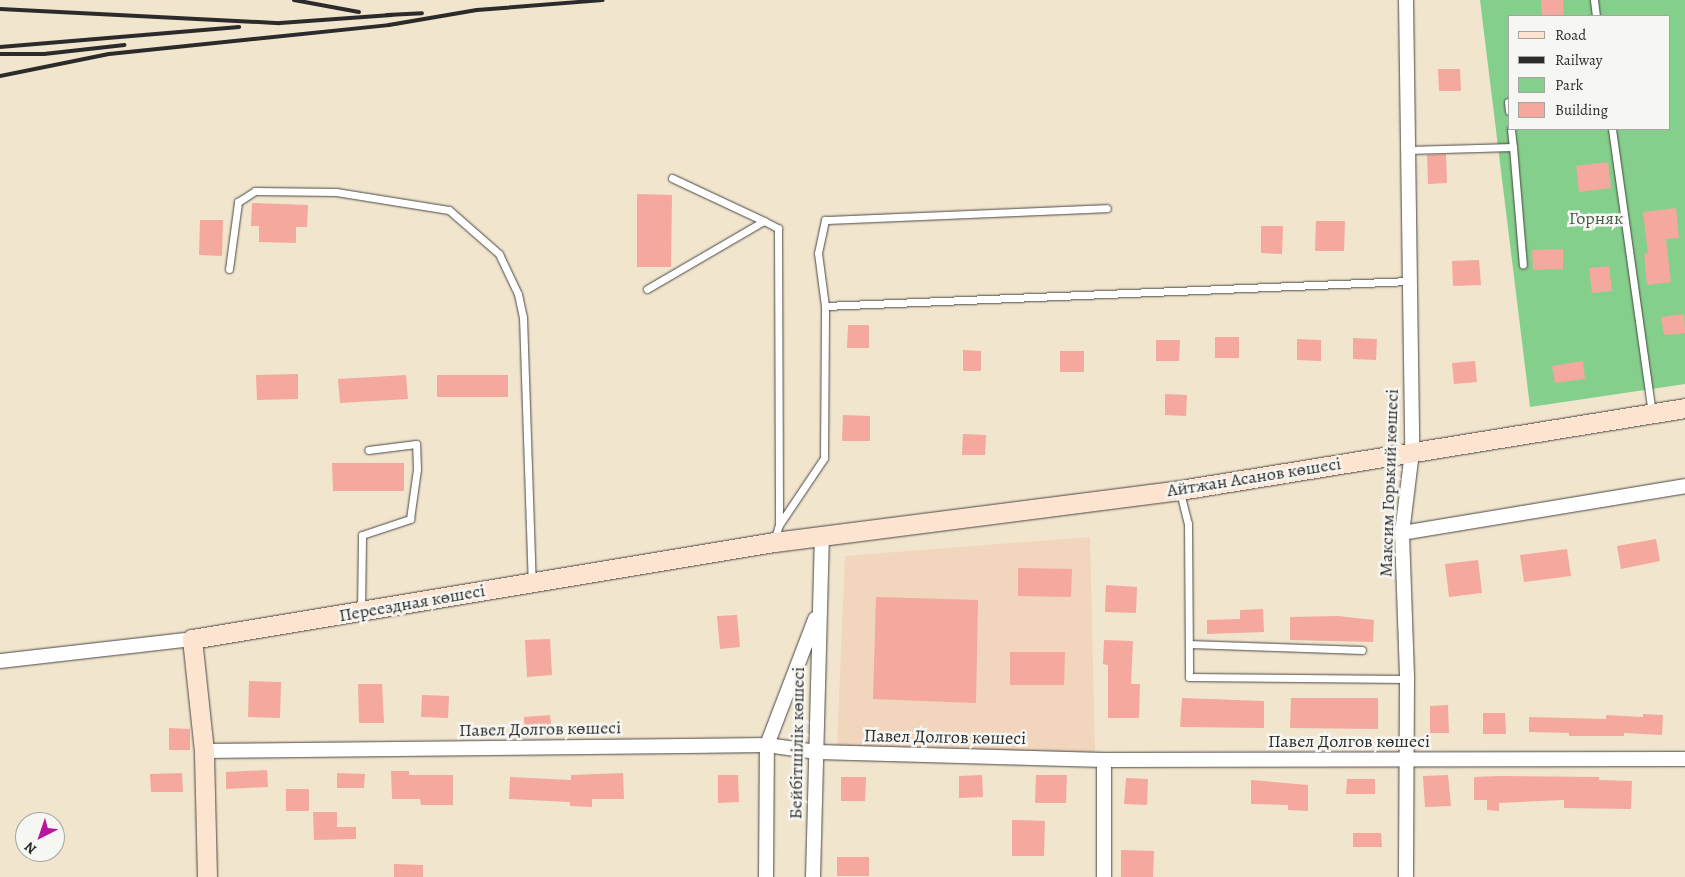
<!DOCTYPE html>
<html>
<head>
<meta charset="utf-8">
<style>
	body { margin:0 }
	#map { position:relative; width:1685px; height:877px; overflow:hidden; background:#f2e5ce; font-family:Alegreya,serif }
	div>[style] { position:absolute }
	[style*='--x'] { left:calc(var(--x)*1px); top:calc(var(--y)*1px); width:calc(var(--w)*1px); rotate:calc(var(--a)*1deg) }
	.built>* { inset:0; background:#f1d5bc }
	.green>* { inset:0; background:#85cf8c }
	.building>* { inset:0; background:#f4a89e }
	.roads { filter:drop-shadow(0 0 1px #494743) drop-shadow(0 0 1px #494743) }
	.lane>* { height:7px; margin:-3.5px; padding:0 3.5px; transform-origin:3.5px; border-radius:3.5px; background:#fff }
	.street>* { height:14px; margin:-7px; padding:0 7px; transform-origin:7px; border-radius:7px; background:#fff }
	.secondary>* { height:19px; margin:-9.5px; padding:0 9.5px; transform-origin:9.5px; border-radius:9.5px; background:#fde4d0 }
	.rail>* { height:4px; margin:-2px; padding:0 2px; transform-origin:2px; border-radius:2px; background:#2b2b2b }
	span { translate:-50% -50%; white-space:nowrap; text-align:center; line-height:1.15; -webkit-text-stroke:5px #f6f6f2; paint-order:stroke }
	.park-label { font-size:18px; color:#465c48 }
	.street-label { font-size:18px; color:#2b2b2b }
	.legend { position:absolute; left:1508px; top:15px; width:162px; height:115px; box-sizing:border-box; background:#f6f6f2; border:1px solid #a5a5a2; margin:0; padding:6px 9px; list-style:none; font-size:15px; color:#2b2b2b }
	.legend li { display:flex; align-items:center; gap:10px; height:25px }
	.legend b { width:25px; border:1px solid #a5a5a2 }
	.north { position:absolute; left:15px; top:812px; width:50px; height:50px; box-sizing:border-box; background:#f6f6f2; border:1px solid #a5a5a2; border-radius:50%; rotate:221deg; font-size:14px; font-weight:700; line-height:20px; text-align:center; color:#2b2b2b }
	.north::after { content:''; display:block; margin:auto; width:18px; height:22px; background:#b5179e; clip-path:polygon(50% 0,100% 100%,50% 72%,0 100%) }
</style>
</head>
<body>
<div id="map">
	<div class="built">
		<i style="clip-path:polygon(1090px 537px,1095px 753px,837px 747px,845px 556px)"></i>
	</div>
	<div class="green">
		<i style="clip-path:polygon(evenodd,1480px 0,1685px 0,1685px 384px,1530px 407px,1480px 0,1509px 16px,1669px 16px,1669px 129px,1509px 129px,1509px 16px)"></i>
	</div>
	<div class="building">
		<i style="clip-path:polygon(1541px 0,1563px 0,1564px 16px,1542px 16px)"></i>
		<i style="clip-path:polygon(1438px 69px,1460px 69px,1461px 91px,1439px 91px)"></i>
		<i style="clip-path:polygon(1446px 154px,1447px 183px,1428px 184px,1427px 155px)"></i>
		<i style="clip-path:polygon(1608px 162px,1611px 188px,1579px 192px,1576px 166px)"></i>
		<i style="clip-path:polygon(637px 194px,672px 195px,671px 267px,637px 267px)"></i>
		<i style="clip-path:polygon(252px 203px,308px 205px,307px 227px,296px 227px,296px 243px,259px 242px,259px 226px,251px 226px)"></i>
		<i style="clip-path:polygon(1676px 208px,1679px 238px,1666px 239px,1671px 282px,1647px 285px,1644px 254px,1648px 253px,1643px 212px)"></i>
		<i style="clip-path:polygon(200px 220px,223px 220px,222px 256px,199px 255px)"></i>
		<i style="clip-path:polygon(1316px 221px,1345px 221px,1344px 251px,1315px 251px)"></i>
		<i style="clip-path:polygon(1261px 226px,1283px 226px,1282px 254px,1261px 253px)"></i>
		<i style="clip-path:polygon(1563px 249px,1563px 269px,1533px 270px,1532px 250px)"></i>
		<i style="clip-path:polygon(1479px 260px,1481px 285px,1453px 286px,1452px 261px)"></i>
		<i style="clip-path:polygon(1609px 266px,1612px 291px,1592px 293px,1589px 268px)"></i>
		<i style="clip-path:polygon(1684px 314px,1685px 333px,1664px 335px,1661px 317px)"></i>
		<i style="clip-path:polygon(848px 325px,869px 325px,869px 348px,847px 348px)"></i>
		<i style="clip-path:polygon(1215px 337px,1239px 337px,1239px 358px,1215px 358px)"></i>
		<i style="clip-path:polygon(1353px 338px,1377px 339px,1376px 360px,1353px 359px)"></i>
		<i style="clip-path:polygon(1297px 339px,1321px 340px,1321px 361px,1297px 360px)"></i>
		<i style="clip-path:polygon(1156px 340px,1180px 340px,1179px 361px,1156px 361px)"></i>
		<i style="clip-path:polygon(963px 350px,981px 351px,981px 371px,963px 371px)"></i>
		<i style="clip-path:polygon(1060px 351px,1084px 351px,1084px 372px,1060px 372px)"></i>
		<i style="clip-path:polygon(1475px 361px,1477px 382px,1454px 384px,1452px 363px)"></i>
		<i style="clip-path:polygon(1583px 361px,1585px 379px,1555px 383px,1552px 366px)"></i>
		<i style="clip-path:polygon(298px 374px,298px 399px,257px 400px,256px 375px)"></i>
		<i style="clip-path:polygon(406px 375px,408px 399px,340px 403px,338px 379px)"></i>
		<i style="clip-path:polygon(437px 375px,508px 375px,508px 397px,437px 397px)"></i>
		<i style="clip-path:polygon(1165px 394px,1187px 395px,1186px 416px,1165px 415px)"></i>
		<i style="clip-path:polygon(843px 415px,870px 416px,870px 441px,842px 441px)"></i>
		<i style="clip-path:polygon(963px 434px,986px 435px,985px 455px,962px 455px)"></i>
		<i style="clip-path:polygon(332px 463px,404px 463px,404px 491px,333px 491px)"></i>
		<i style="clip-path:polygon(1656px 539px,1660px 561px,1621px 569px,1617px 546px)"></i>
		<i style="clip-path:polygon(1567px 549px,1571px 576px,1524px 582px,1520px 555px)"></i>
		<i style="clip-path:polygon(1478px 560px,1482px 593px,1449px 597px,1445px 564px)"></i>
		<i style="clip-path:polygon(1018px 568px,1072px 569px,1071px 597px,1018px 596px)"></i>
		<i style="clip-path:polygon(1106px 585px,1137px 587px,1136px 613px,1105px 612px)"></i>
		<i style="clip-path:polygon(876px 597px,978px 600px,976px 703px,873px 699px)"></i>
		<i style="clip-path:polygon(1263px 609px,1264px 632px,1207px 634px,1207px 620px,1240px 619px,1240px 610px)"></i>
		<i style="clip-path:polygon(737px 615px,740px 647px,720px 649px,717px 616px)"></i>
		<i style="clip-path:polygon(1338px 616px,1374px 620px,1373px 642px,1290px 640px,1290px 617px)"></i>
		<i style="clip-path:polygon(550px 639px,552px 675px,527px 677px,525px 640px)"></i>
		<i style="clip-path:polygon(1104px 640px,1133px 641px,1131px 684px,1140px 684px,1139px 718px,1108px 718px,1108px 665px,1103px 664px)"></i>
		<i style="clip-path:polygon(1010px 652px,1065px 652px,1064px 685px,1010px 685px)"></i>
		<i style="clip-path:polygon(249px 681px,281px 682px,280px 718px,248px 717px)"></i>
		<i style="clip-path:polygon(358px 684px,382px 684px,384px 723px,359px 723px)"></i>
		<i style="clip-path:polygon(422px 695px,449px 696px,448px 718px,421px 717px)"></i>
		<i style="clip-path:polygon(1182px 698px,1264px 701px,1264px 728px,1180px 727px)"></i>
		<i style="clip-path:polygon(1291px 698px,1378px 698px,1378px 729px,1290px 728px)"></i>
		<i style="clip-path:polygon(1448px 705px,1449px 733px,1430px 733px,1430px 706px)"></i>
		<i style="clip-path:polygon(1483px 713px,1505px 713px,1506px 734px,1483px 734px)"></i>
		<i style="clip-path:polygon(1643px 714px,1663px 715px,1662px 735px,1624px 733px,1624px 736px,1569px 736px,1569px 733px,1529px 732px,1529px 717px,1606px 719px,1606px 715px,1643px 717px)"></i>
		<i style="clip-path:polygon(550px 715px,552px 736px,525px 737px,524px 717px)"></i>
		<i style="clip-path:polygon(169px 728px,190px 729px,190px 750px,169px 750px)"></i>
		<i style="clip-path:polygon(267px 770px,268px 787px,226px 789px,226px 772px)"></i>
		<i style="clip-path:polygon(391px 771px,409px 771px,409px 775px,453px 775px,453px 805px,421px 805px,420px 799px,392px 799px)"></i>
		<i style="clip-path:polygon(182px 773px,183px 792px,151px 792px,150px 774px)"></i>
		<i style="clip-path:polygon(337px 773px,365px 774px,364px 788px,337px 788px)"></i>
		<i style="clip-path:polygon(623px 773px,624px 799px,592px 799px,592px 807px,570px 806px,570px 802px,509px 799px,510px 777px,571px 780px,571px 775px)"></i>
		<i style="clip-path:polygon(718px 775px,738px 775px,739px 802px,718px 803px)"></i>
		<i style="clip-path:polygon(982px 775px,983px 797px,959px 798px,959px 776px)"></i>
		<i style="clip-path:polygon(1036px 775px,1067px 775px,1066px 803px,1035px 803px)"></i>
		<i style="clip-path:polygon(1448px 775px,1451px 806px,1425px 807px,1423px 776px)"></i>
		<i style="clip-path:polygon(1499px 776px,1599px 777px,1599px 780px,1632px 781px,1631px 809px,1564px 808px,1564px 800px,1499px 803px,1499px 811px,1487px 810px,1487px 800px,1474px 800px,1474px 777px)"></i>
		<i style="clip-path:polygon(841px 777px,866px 777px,865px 801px,841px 801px)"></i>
		<i style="clip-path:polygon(1126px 778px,1148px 779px,1147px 805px,1124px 804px)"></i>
		<i style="clip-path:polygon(1347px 779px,1375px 779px,1375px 794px,1346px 794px)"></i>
		<i style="clip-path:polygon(1251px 780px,1308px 785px,1308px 811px,1288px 810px,1288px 805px,1251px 804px)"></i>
		<i style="clip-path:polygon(286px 789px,309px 789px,309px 811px,286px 811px)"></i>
		<i style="clip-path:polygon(313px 812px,337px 812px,337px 827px,356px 827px,356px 839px,314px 840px)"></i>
		<i style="clip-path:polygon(1012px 820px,1045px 821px,1044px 856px,1012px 856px)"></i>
		<i style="clip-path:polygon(1353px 833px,1381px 833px,1382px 847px,1353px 847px)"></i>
		<i style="clip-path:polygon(1121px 850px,1154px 851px,1153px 877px,1121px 877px)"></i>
		<i style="clip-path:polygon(837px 857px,869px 857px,869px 876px,837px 876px)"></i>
		<i style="clip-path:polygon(394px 864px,423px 865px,423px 877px,394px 877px)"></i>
	</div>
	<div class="roads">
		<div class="lane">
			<i style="--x:1594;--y:0;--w:16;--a:83"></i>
			<i style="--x:1508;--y:102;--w:9;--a:84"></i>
			<i style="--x:1511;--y:129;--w:18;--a:84"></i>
			<i style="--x:1612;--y:129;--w:286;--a:82"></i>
			<i style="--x:1408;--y:150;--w:105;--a:-1.6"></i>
			<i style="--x:1513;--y:147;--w:118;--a:85.2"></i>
			<i style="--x:672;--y:178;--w:102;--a:25.1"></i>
			<i style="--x:229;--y:269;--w:68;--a:-82.3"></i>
			<i style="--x:238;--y:202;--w:20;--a:-33"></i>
			<i style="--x:255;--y:191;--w:81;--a:0.7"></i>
			<i style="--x:336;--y:192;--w:114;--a:9.1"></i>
			<i style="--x:449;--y:210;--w:67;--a:41.3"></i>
			<i style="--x:499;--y:254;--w:44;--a:64.6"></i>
			<i style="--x:518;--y:294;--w:24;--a:78"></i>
			<i style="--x:523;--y:317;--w:265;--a:88.1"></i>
			<i style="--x:647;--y:289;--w:135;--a:-30.2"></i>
			<i style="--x:764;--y:221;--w:16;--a:27"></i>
			<i style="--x:778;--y:228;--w:296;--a:89.8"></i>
			<i style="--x:825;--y:306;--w:53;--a:-97.5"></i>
			<i style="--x:818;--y:253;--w:34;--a:-78"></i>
			<i style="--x:825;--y:220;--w:282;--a:-2.4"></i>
			<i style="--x:1180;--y:492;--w:32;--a:76"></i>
			<i style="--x:1188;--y:523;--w:154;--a:89.6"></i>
			<i style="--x:1189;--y:677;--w:218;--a:0.5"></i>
			<i style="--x:774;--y:541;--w:17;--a:-73"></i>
			<i style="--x:779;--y:525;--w:81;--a:-56.1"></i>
			<i style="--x:824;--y:458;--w:152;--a:-89.6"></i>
			<i style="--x:825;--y:306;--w:586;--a:-2.45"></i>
			<i style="--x:361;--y:611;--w:76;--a:-89.2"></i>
			<i style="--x:362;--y:535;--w:51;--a:-18.4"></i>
			<i style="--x:410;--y:519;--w:50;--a:-82"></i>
			<i style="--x:417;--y:469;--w:25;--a:-92"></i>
			<i style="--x:416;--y:444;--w:48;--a:172.9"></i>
			<i style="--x:1189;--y:644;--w:173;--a:2"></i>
		</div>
		<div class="street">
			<i style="--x:1406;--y:0;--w:452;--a:89.2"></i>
			<i style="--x:1412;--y:452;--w:82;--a:97"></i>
			<i style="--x:1402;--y:533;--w:146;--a:88"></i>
			<i style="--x:1407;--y:679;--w:198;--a:90.3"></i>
			<i style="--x:1402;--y:533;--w:287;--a:-9.4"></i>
			<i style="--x:0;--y:661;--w:193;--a:-6.5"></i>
			<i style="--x:204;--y:751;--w:563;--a:-0.61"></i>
			<i style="--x:767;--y:745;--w:50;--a:8"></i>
			<i style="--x:817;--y:752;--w:287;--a:1.6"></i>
			<i style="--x:1104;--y:760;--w:581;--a:-0.1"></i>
			<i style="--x:766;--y:877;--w:132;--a:-89.6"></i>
			<i style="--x:767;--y:745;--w:135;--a:-69.1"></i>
			<i style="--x:813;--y:877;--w:342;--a:-88.5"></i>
			<i style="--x:1104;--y:877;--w:117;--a:-90"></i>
		</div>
		<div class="secondary">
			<i style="--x:207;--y:877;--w:126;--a:-91.4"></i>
			<i style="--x:204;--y:751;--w:113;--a:-96.1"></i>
			<i style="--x:192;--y:639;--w:590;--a:-9.46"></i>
			<i style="--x:774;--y:542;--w:409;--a:-7.3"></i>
			<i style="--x:1180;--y:490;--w:512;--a:-9.22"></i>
		</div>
	</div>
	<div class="rail">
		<i style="--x:294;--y:0;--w:66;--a:10.5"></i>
		<i style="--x:0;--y:9;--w:280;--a:2.9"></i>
		<i style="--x:280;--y:23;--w:112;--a:-4.1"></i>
		<i style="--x:387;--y:15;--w:35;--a:-3"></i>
		<i style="--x:0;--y:47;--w:240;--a:-4.8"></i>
		<i style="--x:0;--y:54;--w:44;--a:0"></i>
		<i style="--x:44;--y:54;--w:81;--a:-6.4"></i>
		<i style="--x:0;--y:76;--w:111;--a:-11.4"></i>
		<i style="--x:109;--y:54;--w:281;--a:-5.9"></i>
		<i style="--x:389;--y:25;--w:89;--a:-9.7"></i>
		<i style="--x:477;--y:10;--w:126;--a:-4.5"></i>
	</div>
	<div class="park-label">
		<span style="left:1596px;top:218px">Горняк</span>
	</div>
	<div class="street-label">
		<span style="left:1254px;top:477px;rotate:-9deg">Айтжан Асанов көшесі</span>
		<span style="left:1389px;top:483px;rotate:-88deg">Максим Горький көшесі</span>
		<span style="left:412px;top:603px;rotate:-10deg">Переездная көшесі</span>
		<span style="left:540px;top:729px;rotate:-1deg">Павел Долгов көшесі</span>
		<span style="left:945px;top:737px;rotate:1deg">Павел Долгов көшесі</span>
		<span style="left:1349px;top:741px">Павел Долгов көшесі</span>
		<span style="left:797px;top:743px;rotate:-89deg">Бейбітшілік көшесі</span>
	</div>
	<ul class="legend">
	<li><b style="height:6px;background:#fde4d0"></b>Road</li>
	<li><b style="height:6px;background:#2b2b2b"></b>Railway</li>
	<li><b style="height:14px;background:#85cf8c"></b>Park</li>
	<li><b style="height:14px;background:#f4a89e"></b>Building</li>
	</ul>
	<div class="north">N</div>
</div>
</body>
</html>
